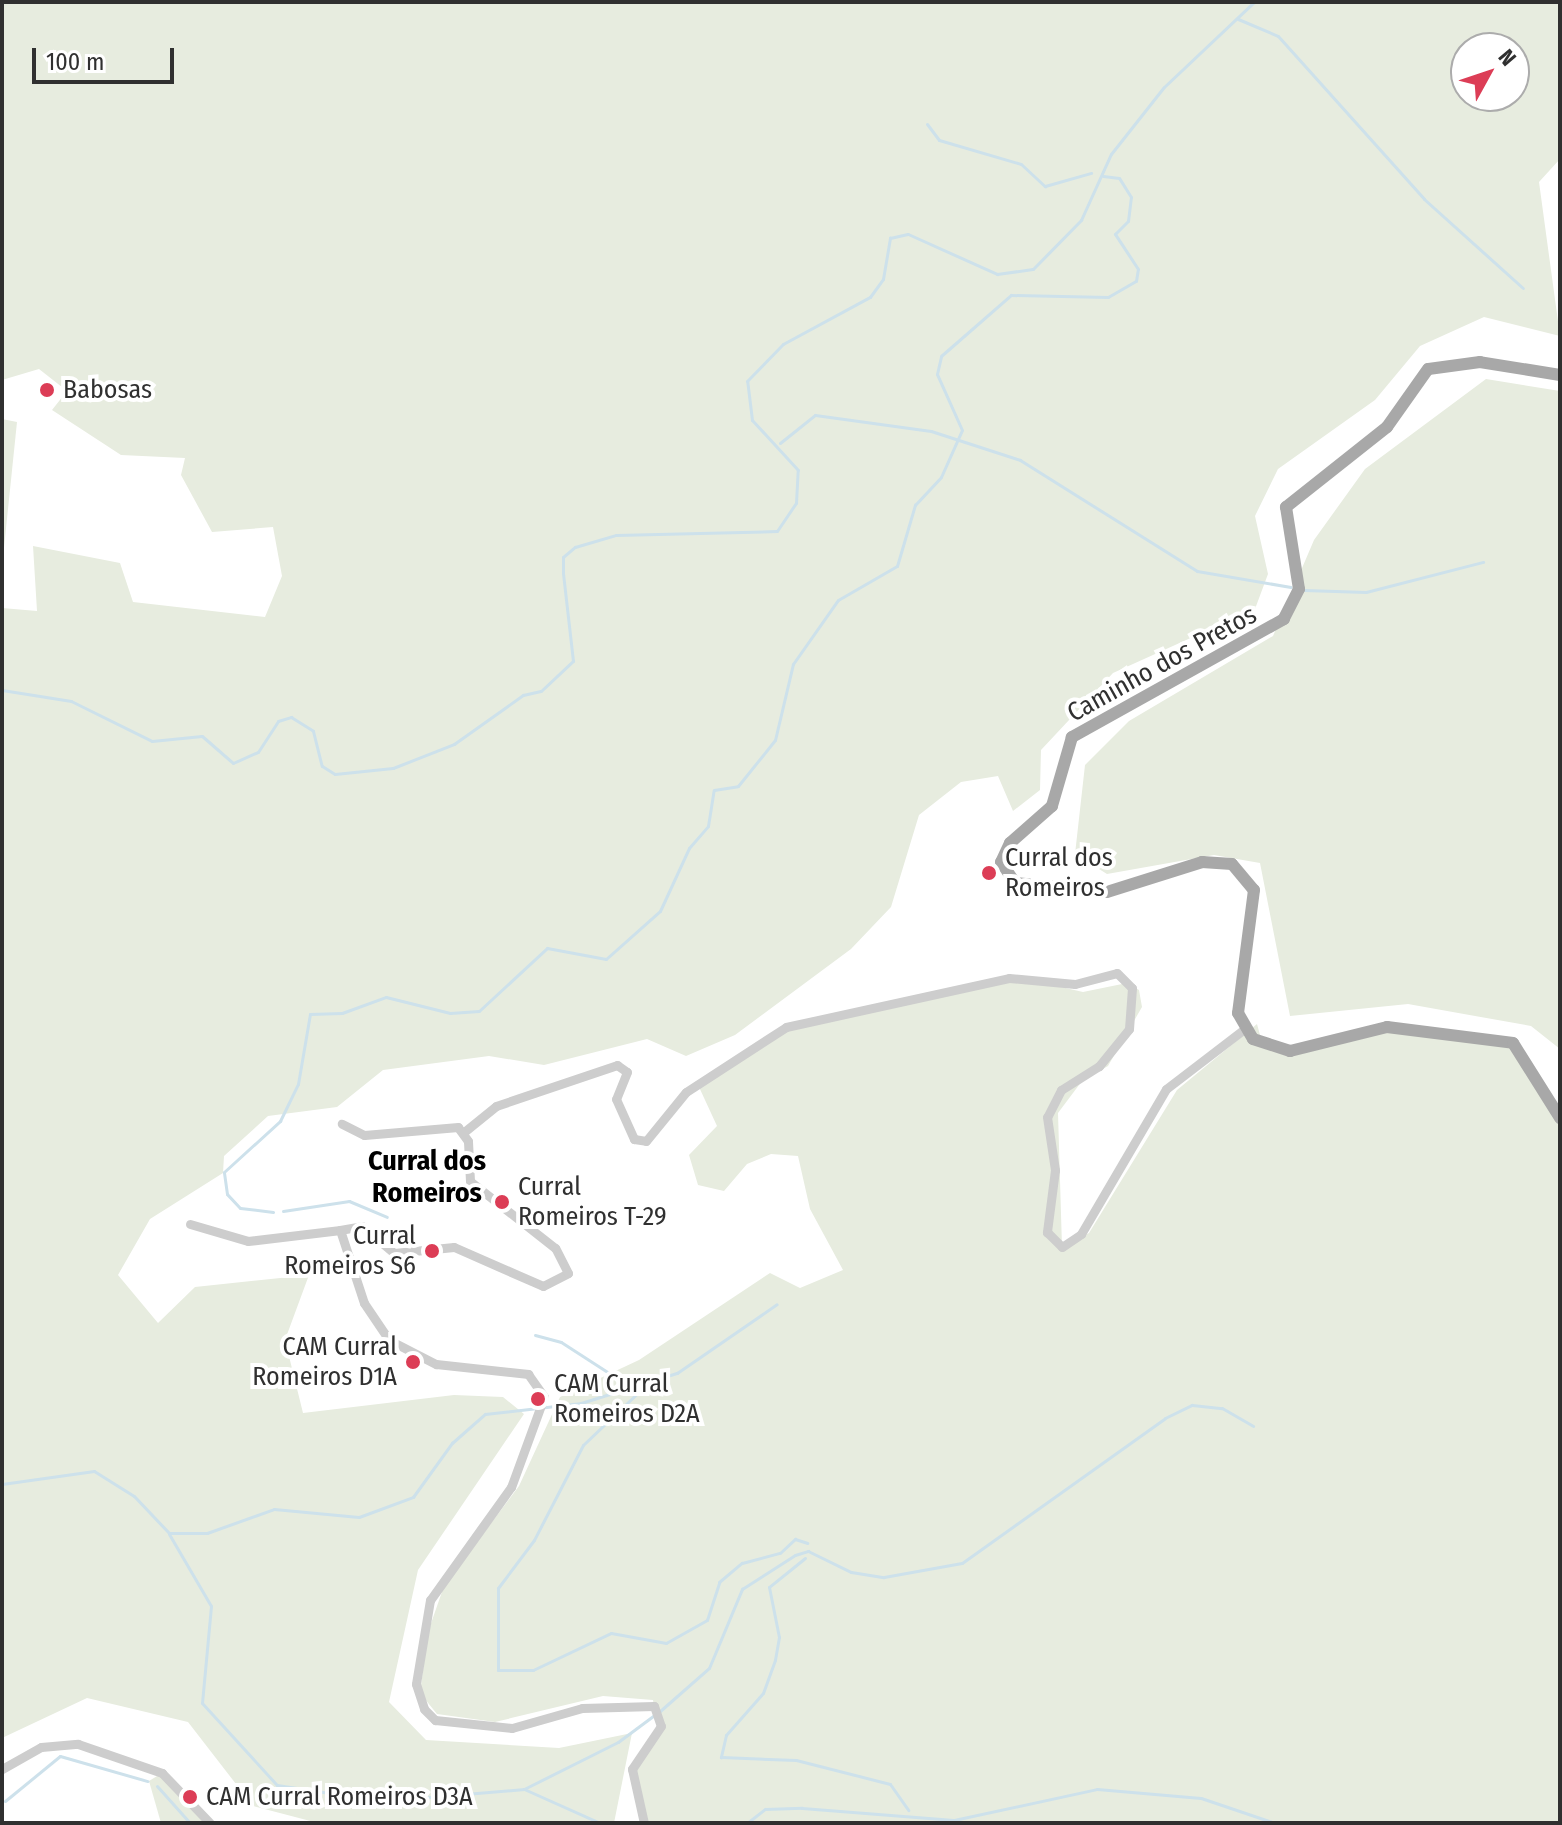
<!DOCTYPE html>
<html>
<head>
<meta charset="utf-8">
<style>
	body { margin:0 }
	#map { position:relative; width:1562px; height:1825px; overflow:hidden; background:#fff; font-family:"Fira Sans Condensed",sans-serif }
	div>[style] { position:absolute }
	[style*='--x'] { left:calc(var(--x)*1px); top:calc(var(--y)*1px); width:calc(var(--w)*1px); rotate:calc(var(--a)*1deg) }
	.green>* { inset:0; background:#e7ecdf }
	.stream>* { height:3px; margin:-1.5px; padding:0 1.5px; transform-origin:1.5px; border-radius:1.5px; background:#cde1eb }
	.minor>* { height:9px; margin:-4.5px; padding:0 4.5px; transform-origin:4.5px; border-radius:4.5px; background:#cdcdcd }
	.major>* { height:12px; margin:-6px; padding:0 6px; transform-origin:6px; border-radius:6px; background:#a8a8a8 }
	.dots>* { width:22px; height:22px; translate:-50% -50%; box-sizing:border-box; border:4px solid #fff; border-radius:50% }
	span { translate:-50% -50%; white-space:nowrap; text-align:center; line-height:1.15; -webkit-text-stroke:8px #fff; paint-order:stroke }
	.poi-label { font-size:26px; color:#303030 }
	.left { translate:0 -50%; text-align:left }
	.right { translate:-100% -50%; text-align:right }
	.street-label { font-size:26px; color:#303030 }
	.neighbourhood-label { font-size:28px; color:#000; font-weight:700 }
	.frame { position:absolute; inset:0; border:4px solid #303030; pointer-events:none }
	.north { position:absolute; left:1450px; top:32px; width:80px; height:80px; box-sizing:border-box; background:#fff; border:2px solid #acacac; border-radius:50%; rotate:50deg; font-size:22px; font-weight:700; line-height:32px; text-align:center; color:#303030 }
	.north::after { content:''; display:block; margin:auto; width:28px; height:36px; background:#dc3d56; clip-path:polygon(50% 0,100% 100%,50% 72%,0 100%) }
	.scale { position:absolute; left:32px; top:48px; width:142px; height:36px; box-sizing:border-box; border:4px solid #303030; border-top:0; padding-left:10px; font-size:24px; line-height:28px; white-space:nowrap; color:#303030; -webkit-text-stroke:6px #fff; paint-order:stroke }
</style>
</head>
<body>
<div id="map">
	<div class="green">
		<i style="clip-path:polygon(evenodd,2px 2px,1560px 2px,1560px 159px,1539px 182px,1560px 336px,1484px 317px,1420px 346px,1375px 400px,1278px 469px,1255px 516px,1268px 574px,1255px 609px,1113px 673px,1041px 750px,1040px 790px,1013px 811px,998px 776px,961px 782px,919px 815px,891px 907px,851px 949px,735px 1035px,686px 1056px,647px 1039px,544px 1065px,489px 1056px,383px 1070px,337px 1107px,268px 1116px,224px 1156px,223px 1173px,150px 1219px,118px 1275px,158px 1323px,195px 1287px,309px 1275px,285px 1340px,303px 1413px,454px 1395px,503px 1397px,524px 1414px,418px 1570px,389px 1702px,426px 1740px,559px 1748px,632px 1733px,614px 1823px,318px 1823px,253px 1806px,188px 1722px,87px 1698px,2px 1738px,2px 608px,37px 611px,33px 546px,120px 563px,133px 602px,265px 617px,282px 576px,273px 527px,212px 532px,181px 475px,185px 458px,121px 455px,52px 410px,67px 391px,39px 369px,2px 380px,2px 2px,1466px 48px,1514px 48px,1514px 96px,1466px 96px,1466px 48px)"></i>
		<i style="clip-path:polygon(1486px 379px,1560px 391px,1560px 1049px,1531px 1026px,1408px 1004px,1290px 1016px,1260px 863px,1214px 855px,1107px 874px,1075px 854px,1085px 765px,1129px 721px,1273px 636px,1314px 540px,1365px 469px)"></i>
		<i style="clip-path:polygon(2px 419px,17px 422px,2px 567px)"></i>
		<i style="clip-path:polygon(1017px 977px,1083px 992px,1127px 983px,1139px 990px,1142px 1007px,1108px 1066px,1082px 1081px,1058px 1113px,1062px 1247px,1089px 1233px,1177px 1090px,1257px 1024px,1263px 1046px,1276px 1051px,1369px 1027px,1513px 1043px,1560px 1112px,1560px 1823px,644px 1823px,632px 1769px,658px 1732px,653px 1700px,603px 1696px,495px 1722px,437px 1714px,420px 1693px,428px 1632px,444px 1586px,519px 1486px,560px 1397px,639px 1360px,770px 1273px,800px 1288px,843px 1270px,810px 1209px,798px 1156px,771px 1154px,747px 1164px,724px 1191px,698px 1185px,689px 1155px,717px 1126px,699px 1087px,794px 1026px)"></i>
		<i style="clip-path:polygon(162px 1773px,210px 1823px,161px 1823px,149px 1781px)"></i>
	</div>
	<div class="stream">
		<i style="--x:1238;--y:19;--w:43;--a:23"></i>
		<i style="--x:1278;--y:36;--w:219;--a:48.1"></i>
		<i style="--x:1424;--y:199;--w:133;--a:42"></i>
		<i style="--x:927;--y:124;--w:20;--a:53"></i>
		<i style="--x:939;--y:140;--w:85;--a:16.3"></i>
		<i style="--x:1021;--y:164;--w:33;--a:43"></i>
		<i style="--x:1045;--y:186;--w:48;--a:-15.8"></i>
		<i style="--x:780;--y:443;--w:45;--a:-38.7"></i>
		<i style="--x:815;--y:415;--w:117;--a:7.9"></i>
		<i style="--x:931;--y:431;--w:94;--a:18"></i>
		<i style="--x:1020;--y:460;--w:209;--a:32.1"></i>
		<i style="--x:1197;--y:571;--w:95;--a:9.7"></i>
		<i style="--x:1304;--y:590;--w:62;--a:1.8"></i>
		<i style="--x:1366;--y:592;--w:121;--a:-14.4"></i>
		<i style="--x:2;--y:690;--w:70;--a:9.1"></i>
		<i style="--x:71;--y:701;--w:90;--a:26.3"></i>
		<i style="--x:152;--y:741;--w:50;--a:-5.7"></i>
		<i style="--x:202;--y:736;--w:41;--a:41.1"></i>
		<i style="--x:233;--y:763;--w:27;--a:-24"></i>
		<i style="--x:258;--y:752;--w:37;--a:-57"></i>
		<i style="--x:278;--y:721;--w:14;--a:-17"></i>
		<i style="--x:291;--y:717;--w:26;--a:32"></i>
		<i style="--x:313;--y:731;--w:36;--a:76"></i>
		<i style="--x:322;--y:766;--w:15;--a:32"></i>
		<i style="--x:335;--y:774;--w:58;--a:-5.9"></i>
		<i style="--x:393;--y:768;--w:66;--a:-21.5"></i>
		<i style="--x:454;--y:744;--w:85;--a:-35.4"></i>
		<i style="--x:523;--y:695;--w:18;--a:-13"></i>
		<i style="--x:541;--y:691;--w:44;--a:-43.2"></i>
		<i style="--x:573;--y:661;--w:89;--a:-96.5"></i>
		<i style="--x:563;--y:573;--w:16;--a:-90"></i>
		<i style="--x:563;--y:557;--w:16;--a:-40"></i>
		<i style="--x:575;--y:547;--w:43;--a:-16.3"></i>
		<i style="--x:616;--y:535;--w:161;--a:-1.4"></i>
		<i style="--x:777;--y:531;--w:34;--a:-56"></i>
		<i style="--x:796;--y:503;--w:33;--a:-87"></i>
		<i style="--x:798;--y:470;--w:68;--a:-132.6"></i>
		<i style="--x:752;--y:420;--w:39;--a:-97"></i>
		<i style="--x:747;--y:381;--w:52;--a:-45.8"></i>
		<i style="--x:783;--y:344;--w:99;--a:-28.4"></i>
		<i style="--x:870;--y:297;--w:22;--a:-54"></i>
		<i style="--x:883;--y:279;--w:42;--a:-80.3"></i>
		<i style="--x:890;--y:238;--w:18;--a:-13"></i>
		<i style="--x:908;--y:234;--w:98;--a:24.2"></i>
		<i style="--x:997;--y:274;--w:36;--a:-8"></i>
		<i style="--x:1033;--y:269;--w:69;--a:-45.6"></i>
		<i style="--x:1081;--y:220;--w:72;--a:-65.6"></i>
		<i style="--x:1111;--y:154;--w:85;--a:-51.7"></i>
		<i style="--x:1164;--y:87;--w:124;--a:-43.4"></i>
		<i style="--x:283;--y:1211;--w:67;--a:-8.6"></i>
		<i style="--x:349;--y:1201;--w:41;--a:22.8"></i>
		<i style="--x:273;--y:1212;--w:33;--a:-173"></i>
		<i style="--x:240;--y:1208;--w:19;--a:-133"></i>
		<i style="--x:227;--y:1194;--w:22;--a:-98"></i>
		<i style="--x:224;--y:1172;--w:76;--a:-42.3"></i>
		<i style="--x:280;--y:1121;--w:41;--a:-64.1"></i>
		<i style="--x:298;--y:1084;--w:71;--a:-80.3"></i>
		<i style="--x:310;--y:1014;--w:32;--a:-2"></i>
		<i style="--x:342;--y:1013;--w:47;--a:-20"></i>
		<i style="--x:386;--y:997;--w:66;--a:14"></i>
		<i style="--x:450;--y:1013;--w:29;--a:-4"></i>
		<i style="--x:479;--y:1011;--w:93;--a:-42.8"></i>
		<i style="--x:547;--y:948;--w:60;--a:10.6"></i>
		<i style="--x:606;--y:959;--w:72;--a:-41.6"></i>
		<i style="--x:660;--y:911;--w:69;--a:-65.3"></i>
		<i style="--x:689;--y:848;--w:29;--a:-49"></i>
		<i style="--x:708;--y:826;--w:36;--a:-81"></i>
		<i style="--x:714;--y:790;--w:24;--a:-9"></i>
		<i style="--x:738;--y:786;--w:59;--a:-51.2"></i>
		<i style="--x:775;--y:740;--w:78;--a:-76.7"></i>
		<i style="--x:793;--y:664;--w:78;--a:-54.9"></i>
		<i style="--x:838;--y:600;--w:68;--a:-30"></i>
		<i style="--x:897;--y:566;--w:64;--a:-73.6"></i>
		<i style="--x:915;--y:505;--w:38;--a:-47"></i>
		<i style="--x:941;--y:477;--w:51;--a:-65.9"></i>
		<i style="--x:962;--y:430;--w:61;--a:-114.1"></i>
		<i style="--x:937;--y:374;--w:18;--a:-77"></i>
		<i style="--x:941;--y:356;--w:93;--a:-41.1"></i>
		<i style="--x:1011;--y:295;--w:97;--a:1.2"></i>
		<i style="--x:1108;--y:297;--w:32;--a:-30"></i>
		<i style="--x:1136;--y:281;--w:12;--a:-81"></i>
		<i style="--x:1138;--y:269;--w:42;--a:-123.3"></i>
		<i style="--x:1115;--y:234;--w:18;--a:-45"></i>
		<i style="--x:1128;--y:221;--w:24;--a:-83"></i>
		<i style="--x:1131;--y:197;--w:22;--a:-122"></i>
		<i style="--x:1119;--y:178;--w:16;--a:-173"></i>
		<i style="--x:535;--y:1335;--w:27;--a:15"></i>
		<i style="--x:561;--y:1342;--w:64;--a:32.9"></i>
		<i style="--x:615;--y:1377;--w:30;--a:6"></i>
		<i style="--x:646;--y:1385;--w:87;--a:136.4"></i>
		<i style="--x:583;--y:1445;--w:107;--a:117.3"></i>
		<i style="--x:534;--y:1540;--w:60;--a:126.9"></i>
		<i style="--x:498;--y:1588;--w:82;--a:90"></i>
		<i style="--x:498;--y:1670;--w:35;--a:0"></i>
		<i style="--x:533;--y:1670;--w:86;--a:-25.4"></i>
		<i style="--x:611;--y:1633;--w:56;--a:10.3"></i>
		<i style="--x:666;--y:1643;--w:47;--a:-29.3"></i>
		<i style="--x:707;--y:1620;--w:40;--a:-72"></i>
		<i style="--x:719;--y:1582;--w:30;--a:-40"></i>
		<i style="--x:742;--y:1563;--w:39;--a:-15"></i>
		<i style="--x:780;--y:1553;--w:21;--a:-43"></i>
		<i style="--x:795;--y:1539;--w:13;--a:18"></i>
		<i style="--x:2;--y:1484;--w:93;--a:-8"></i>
		<i style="--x:94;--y:1471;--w:47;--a:32"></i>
		<i style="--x:134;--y:1496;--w:51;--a:46.6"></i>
		<i style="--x:169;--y:1533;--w:38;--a:0"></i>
		<i style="--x:207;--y:1533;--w:71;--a:-19.7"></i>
		<i style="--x:274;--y:1509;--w:85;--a:5.4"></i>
		<i style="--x:359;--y:1517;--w:58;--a:-20.3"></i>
		<i style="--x:413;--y:1497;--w:67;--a:-54.2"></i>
		<i style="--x:452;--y:1443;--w:44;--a:-41.3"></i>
		<i style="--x:485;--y:1414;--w:97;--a:-6.5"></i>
		<i style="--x:581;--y:1403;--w:101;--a:-17.4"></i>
		<i style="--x:677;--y:1373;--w:121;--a:-34.6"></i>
		<i style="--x:169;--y:1534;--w:83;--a:59.7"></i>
		<i style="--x:211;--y:1606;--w:97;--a:95.3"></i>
		<i style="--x:202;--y:1703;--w:111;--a:47.6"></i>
		<i style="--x:277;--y:1785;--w:106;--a:8.7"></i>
		<i style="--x:382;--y:1801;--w:143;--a:-4.8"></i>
		<i style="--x:524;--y:1789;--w:83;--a:24.1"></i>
		<i style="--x:805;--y:1558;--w:46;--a:141.1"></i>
		<i style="--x:769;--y:1587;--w:51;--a:78.7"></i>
		<i style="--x:779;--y:1637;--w:23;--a:100"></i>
		<i style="--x:775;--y:1660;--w:35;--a:110"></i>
		<i style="--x:763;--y:1693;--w:56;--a:131.4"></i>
		<i style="--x:726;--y:1735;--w:23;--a:103"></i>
		<i style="--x:721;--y:1757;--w:75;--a:2.3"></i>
		<i style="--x:796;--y:1760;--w:97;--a:14.3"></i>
		<i style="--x:890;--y:1784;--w:32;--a:55"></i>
		<i style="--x:660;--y:1711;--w:65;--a:-41.3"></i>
		<i style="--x:709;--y:1668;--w:86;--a:-67.3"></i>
		<i style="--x:742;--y:1589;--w:63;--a:-32.7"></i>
		<i style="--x:795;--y:1555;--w:14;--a:-17"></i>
		<i style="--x:808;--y:1551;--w:48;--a:26"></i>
		<i style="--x:851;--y:1572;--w:33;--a:9"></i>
		<i style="--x:884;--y:1577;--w:79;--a:-10.2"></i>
		<i style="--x:962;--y:1563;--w:249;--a:-35.5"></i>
		<i style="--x:1165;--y:1418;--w:30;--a:-26"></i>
		<i style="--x:1192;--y:1405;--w:30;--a:6"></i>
		<i style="--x:1222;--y:1408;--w:36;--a:30"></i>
		<i style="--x:157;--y:1786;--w:50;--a:48.3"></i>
		<i style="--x:524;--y:1789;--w:105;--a:-26.6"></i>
		<i style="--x:618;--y:1742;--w:44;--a:-36.6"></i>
		<i style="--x:5;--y:1801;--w:71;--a:-39.3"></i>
		<i style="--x:60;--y:1756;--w:91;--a:16"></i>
		<i style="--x:747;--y:1823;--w:23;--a:-38"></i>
		<i style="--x:765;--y:1809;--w:37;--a:-2"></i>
		<i style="--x:802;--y:1808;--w:152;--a:4.5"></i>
		<i style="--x:954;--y:1820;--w:146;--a:-12.2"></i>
		<i style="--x:1097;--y:1789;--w:104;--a:4.9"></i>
		<i style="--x:1201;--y:1798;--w:78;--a:18.7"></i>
	</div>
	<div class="minor">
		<i style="--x:464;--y:1132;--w:41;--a:-39.1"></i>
		<i style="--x:496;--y:1106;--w:128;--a:-18.7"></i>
		<i style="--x:617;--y:1065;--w:12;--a:35"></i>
		<i style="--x:627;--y:1072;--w:29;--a:112"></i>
		<i style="--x:616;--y:1099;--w:44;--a:65.8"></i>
		<i style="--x:634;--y:1139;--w:12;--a:9"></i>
		<i style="--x:646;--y:1141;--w:63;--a:-50.8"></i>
		<i style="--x:686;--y:1092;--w:119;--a:-33"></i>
		<i style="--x:786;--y:1027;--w:228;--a:-12.4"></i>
		<i style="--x:1009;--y:978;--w:66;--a:5.2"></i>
		<i style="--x:1075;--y:984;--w:43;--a:-14.7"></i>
		<i style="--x:1117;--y:973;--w:21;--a:45"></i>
		<i style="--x:1132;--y:988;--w:41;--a:94.2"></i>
		<i style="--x:1129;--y:1029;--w:48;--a:129"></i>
		<i style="--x:1099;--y:1066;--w:45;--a:147.7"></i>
		<i style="--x:1061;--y:1090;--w:30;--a:117"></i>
		<i style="--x:1047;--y:1117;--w:54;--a:81.4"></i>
		<i style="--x:1055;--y:1170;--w:63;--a:97.4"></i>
		<i style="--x:1047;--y:1232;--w:21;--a:45"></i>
		<i style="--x:1062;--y:1247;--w:23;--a:-34"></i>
		<i style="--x:1081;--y:1234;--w:168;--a:-59.6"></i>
		<i style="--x:1166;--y:1089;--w:97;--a:-37.5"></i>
		<i style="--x:190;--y:1224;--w:60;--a:16.3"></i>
		<i style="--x:248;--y:1241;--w:93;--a:-6.8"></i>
		<i style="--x:340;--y:1230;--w:77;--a:71.8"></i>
		<i style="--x:364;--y:1303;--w:45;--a:56"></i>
		<i style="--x:389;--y:1340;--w:53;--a:27.1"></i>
		<i style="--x:436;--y:1364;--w:93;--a:6.2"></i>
		<i style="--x:528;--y:1374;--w:28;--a:55"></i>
		<i style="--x:544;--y:1397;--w:96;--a:110.1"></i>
		<i style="--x:511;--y:1487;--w:139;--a:125.6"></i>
		<i style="--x:430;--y:1600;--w:85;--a:99.5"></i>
		<i style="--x:416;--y:1684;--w:26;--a:72"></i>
		<i style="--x:424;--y:1709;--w:16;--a:45"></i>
		<i style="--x:435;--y:1720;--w:77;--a:5.9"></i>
		<i style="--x:512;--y:1728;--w:73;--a:-15.9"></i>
		<i style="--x:582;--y:1708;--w:72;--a:-1.6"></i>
		<i style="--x:654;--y:1706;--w:21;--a:71"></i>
		<i style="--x:661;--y:1726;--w:52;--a:124"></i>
		<i style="--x:632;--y:1769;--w:55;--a:77.5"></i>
		<i style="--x:340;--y:1230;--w:22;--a:-10"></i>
		<i style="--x:362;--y:1226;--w:42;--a:40.2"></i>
		<i style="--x:394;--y:1253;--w:60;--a:-5.7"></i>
		<i style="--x:454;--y:1247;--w:97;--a:23.7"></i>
		<i style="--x:543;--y:1286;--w:28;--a:-27"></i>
		<i style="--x:568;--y:1273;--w:28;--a:-117"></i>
		<i style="--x:555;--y:1248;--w:108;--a:-141.8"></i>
		<i style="--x:470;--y:1181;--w:40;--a:-92.9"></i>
		<i style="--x:468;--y:1141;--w:17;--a:-126"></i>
		<i style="--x:458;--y:1127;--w:94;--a:175.1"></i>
		<i style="--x:364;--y:1135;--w:25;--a:-153"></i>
		<i style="--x:2;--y:1769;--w:45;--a:-29.4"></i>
		<i style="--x:41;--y:1747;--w:37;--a:-5"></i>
		<i style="--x:78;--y:1744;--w:89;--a:19"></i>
		<i style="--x:162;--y:1773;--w:69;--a:46.2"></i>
	</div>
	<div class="major">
		<i style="--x:1560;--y:375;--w:81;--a:-170.8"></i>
		<i style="--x:1480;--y:362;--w:52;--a:172.3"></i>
		<i style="--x:1428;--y:369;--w:71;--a:125.3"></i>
		<i style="--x:1387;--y:427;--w:129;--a:141.6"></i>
		<i style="--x:1286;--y:507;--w:83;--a:81"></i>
		<i style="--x:1299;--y:589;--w:34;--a:117"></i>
		<i style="--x:1284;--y:619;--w:243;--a:150.9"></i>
		<i style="--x:1072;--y:737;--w:72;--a:106.2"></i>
		<i style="--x:1052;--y:806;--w:56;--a:138.6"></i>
		<i style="--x:1010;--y:843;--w:21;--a:115"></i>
		<i style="--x:1001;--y:862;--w:25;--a:56"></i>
		<i style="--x:1015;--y:883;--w:92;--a:5.6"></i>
		<i style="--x:1107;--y:892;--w:100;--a:-17.5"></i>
		<i style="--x:1202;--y:862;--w:30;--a:4"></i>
		<i style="--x:1232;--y:864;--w:34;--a:50"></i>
		<i style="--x:1254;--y:890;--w:124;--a:97.4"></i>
		<i style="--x:1238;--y:1013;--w:30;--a:60"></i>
		<i style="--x:1253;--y:1039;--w:39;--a:18"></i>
		<i style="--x:1290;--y:1051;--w:100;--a:-13.9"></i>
		<i style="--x:1387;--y:1027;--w:127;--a:7.2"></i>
		<i style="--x:1513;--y:1043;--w:89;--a:57.9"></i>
	</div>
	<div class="dots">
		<i style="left:47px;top:390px;background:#dc3d56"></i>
		<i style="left:989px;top:873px;background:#dc3d56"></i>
		<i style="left:502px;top:1202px;background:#dc3d56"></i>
		<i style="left:432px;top:1251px;background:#dc3d56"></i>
		<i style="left:413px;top:1362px;background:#dc3d56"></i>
		<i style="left:538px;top:1399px;background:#dc3d56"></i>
		<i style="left:190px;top:1797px;background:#dc3d56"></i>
	</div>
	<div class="poi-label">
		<span class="left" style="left:63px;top:390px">Babosas</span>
		<span class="left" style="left:1005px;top:873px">Curral dos<br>Romeiros</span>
		<span class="left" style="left:518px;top:1202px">Curral<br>Romeiros T-29</span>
		<span class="right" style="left:416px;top:1251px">Curral<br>Romeiros S6</span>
		<span class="right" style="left:397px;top:1362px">CAM Curral<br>Romeiros D1A</span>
		<span class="left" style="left:554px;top:1399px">CAM Curral<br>Romeiros D2A</span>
		<span class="left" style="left:206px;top:1797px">CAM Curral Romeiros D3A</span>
	</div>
	<div class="street-label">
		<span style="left:1162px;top:664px;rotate:-29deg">Caminho dos Pretos</span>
	</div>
	<div class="neighbourhood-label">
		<span style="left:427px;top:1177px">Curral dos<br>Romeiros</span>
	</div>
	<div class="frame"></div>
	<div class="north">N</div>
	<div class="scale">100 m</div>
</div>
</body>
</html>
